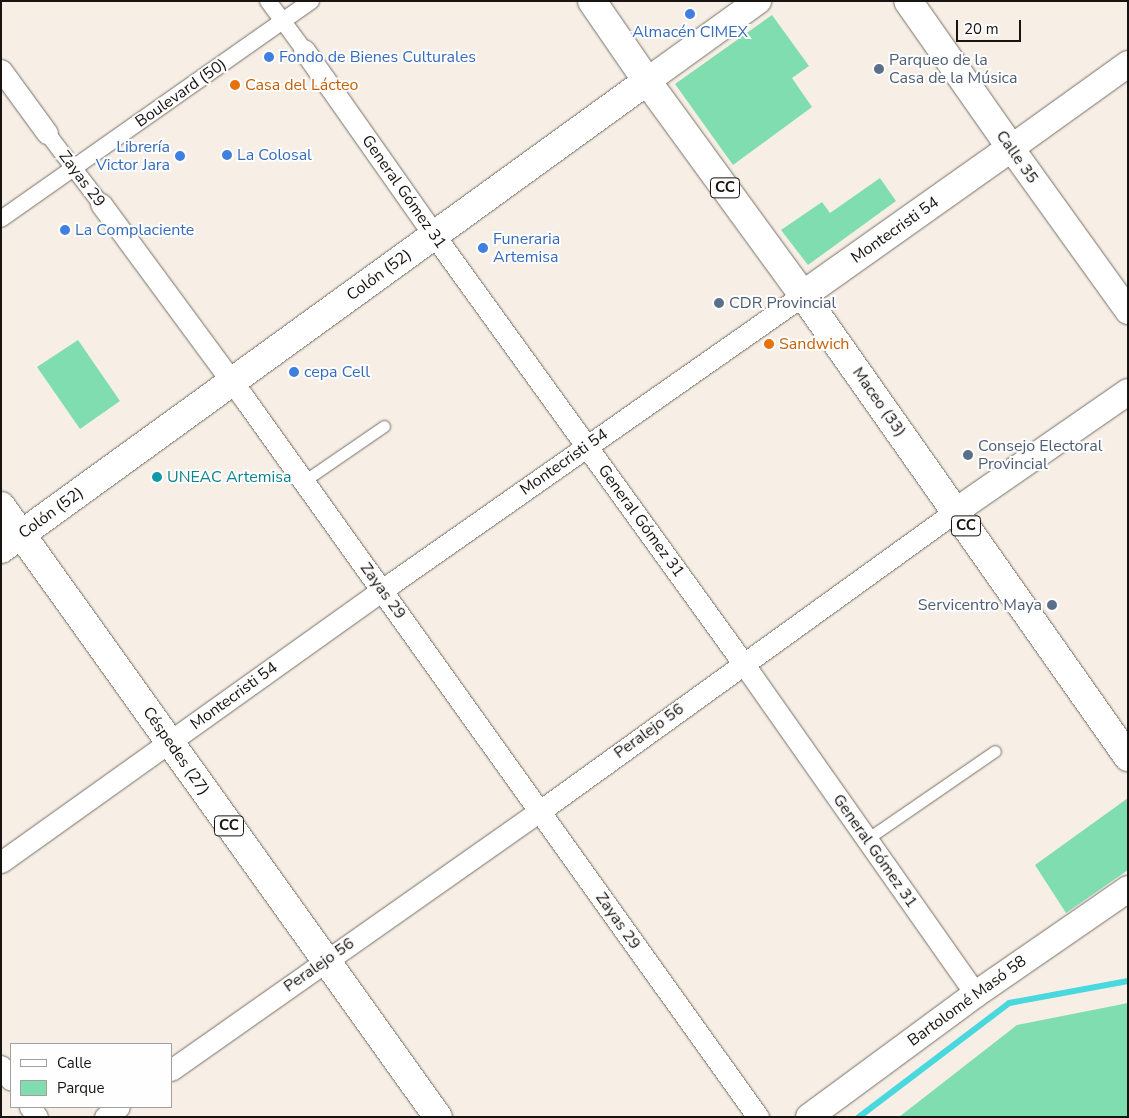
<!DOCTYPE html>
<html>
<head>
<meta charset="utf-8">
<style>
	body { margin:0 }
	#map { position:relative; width:1129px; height:1118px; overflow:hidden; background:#f7efe6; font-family:"Nunito Sans",sans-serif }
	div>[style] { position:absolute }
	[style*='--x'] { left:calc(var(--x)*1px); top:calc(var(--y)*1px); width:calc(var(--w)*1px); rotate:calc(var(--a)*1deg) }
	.green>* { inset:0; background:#80ddb0 }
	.stream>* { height:6px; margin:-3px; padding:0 3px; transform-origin:3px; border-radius:3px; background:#48d8dd }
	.roads { filter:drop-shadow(0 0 1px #766f67) drop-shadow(0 0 1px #766f67) }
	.service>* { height:11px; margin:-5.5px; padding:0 5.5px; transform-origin:5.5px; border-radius:5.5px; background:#fff }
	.pedestrian>* { height:16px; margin:-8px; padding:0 8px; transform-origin:8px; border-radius:8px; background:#fff }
	.minor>* { height:21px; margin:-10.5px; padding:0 10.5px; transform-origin:10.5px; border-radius:10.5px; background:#fff }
	.tertiary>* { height:26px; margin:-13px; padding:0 13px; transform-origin:13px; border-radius:13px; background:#fff }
	.secondary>* { height:28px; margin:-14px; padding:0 14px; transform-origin:14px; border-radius:14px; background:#fff }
	.primary>* { height:28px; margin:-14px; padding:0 14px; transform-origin:14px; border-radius:14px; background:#fff }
	.dots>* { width:14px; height:14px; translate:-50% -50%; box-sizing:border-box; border:2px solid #fefefe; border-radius:50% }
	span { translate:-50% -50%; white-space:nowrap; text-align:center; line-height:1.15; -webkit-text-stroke:4px #fefefe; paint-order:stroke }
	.shield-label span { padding:1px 4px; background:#fefefe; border:1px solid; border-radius:4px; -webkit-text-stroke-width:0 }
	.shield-label { font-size:15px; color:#171411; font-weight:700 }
	.shop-label { font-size:16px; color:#366cbe }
	.left { translate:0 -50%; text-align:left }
	.right { translate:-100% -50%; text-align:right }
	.service-label { font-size:16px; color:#4e5e75 }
	.food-label { font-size:16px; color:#c56008 }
	.street-label { font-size:16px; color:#171411 }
	.culture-label { font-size:16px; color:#0d838f }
	.frame { position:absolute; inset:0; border:2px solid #171411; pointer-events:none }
	.legend { position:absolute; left:10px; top:1043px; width:162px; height:65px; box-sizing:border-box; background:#fefefe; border:1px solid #a2a09f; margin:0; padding:6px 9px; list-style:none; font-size:15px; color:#171411 }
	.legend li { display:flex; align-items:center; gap:10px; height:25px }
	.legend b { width:25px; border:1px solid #a2a09f }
	.scale { position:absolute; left:956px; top:20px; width:65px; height:22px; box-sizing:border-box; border:2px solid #171411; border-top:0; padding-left:6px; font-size:15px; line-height:18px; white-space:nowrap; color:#171411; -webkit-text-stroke:4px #fefefe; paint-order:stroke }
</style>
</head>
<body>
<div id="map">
	<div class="green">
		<i style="clip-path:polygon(772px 15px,809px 66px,792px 78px,812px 107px,733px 165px,675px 84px)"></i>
		<i style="clip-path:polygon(880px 178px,896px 201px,808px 265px,781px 230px,822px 202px,830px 213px)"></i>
		<i style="clip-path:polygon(78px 340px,120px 401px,80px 429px,37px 367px)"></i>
		<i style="clip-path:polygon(1128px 798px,1128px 870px,1066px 913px,1035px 865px)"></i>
		<i style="clip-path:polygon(1128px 1003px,1128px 1117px,899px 1117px,1017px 1025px)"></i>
	</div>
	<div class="stream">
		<i style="--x:859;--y:1117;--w:188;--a:-37.2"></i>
		<i style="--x:1009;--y:1003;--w:121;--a:-10.5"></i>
	</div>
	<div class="roads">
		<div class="service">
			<i style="--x:304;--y:481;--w:97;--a:-34.5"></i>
			<i style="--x:867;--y:839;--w:155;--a:-34.5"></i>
		</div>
		<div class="pedestrian">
			<i style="--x:268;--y:1;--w:61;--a:53.7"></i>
			<i style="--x:47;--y:133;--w:89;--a:52.7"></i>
			<i style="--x:1;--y:219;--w:379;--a:-35.1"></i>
		</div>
		<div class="minor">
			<i style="--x:304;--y:50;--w:226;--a:54.9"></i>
			<i style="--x:434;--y:235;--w:528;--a:54.17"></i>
			<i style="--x:743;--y:663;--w:405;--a:54.9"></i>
			<i style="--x:1;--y:70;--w:78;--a:53.9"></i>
			<i style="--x:101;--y:204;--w:241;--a:53.6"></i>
			<i style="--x:244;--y:398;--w:884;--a:54.44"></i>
			<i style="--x:1;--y:862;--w:480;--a:-35.5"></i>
			<i style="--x:392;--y:583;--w:502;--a:-35.02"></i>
			<i style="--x:1;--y:1066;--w:17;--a:54"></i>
			<i style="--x:171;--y:1070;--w:451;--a:-35.1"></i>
			<i style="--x:540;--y:811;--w:513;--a:-35.8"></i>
			<i style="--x:30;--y:1107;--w:12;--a:55"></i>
			<i style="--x:105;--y:1117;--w:17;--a:-36"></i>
		</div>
		<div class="tertiary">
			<i style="--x:1128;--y:64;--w:144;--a:144.3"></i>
			<i style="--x:1011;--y:148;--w:201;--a:54.3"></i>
			<i style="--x:647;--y:81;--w:137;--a:-35.8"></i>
			<i style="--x:956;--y:511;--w:209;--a:-34.7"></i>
			<i style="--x:809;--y:1117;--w:207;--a:-36.4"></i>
			<i style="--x:976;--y:994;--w:185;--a:-34.6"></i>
		</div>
		<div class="secondary">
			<i style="--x:803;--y:295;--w:255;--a:-35.3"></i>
			<i style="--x:1011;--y:148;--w:179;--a:-125"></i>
			<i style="--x:1;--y:549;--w:798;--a:-35.92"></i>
		</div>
		<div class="primary">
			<i style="--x:592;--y:1;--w:97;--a:55.5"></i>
			<i style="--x:647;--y:81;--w:265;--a:53.9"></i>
			<i style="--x:803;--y:295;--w:565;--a:54.88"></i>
			<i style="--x:1;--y:506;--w:751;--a:54.43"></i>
		</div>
	</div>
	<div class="dots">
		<i style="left:690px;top:14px;background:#3f7fe0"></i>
		<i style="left:269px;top:57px;background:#3f7fe0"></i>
		<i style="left:879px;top:69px;background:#5c6f8a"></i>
		<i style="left:235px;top:85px;background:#e8710a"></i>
		<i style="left:227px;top:155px;background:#3f7fe0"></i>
		<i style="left:180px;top:156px;background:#3f7fe0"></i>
		<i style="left:65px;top:230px;background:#3f7fe0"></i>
		<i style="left:483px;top:248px;background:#3f7fe0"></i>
		<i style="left:719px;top:303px;background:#5c6f8a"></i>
		<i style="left:769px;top:344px;background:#e8710a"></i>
		<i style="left:294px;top:372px;background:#3f7fe0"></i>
		<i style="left:968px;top:455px;background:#5c6f8a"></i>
		<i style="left:157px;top:477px;background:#0f9aa8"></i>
		<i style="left:1052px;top:605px;background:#5c6f8a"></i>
	</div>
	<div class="shield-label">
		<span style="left:725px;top:188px">CC</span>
		<span style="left:966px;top:526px">CC</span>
		<span style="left:229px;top:826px">CC</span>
	</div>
	<div class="shop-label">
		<span style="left:690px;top:32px">Almacén CIMEX</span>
		<span class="left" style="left:279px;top:57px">Fondo de Bienes Culturales</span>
		<span class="right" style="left:170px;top:156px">Librería<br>Victor Jara</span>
		<span class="left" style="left:237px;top:155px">La Colosal</span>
		<span class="left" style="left:75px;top:230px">La Complaciente</span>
		<span class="left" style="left:493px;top:248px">Funeraria<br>Artemisa</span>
		<span class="left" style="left:304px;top:372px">cepa Cell</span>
	</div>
	<div class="service-label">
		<span class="left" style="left:889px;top:69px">Parqueo de la<br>Casa de la Música</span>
		<span class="left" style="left:729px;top:303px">CDR Provincial</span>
		<span class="left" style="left:978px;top:455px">Consejo Electoral<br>Provincial</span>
		<span class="right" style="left:1042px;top:605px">Servicentro Maya</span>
	</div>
	<div class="food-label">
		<span class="left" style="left:245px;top:85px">Casa del Lácteo</span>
		<span class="left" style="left:779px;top:344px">Sandwich</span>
	</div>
	<div class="street-label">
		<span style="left:181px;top:93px;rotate:-35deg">Boulevard (50)</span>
		<span style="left:1017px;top:157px;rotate:55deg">Calle 35</span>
		<span style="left:82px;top:179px;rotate:53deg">Zayas 29</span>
		<span style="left:404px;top:192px;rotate:55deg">General Gómez 31</span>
		<span style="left:895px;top:230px;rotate:-35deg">Montecristi 54</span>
		<span style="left:379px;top:275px;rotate:-36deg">Colón (52)</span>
		<span style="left:879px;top:402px;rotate:55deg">Maceo (33)</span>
		<span style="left:564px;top:462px;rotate:-35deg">Montecristi 54</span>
		<span style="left:51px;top:513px;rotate:-36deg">Colón (52)</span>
		<span style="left:641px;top:521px;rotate:54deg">General Gómez 31</span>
		<span style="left:383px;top:591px;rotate:54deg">Zayas 29</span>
		<span style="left:234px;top:696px;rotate:-36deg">Montecristi 54</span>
		<span style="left:649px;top:731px;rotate:-36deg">Peralejo 56</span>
		<span style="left:176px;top:751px;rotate:55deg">Céspedes (27)</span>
		<span style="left:875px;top:851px;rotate:55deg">General Gómez 31</span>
		<span style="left:618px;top:921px;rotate:55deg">Zayas 29</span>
		<span style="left:319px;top:965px;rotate:-35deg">Peralejo 56</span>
		<span style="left:967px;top:1001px;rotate:-36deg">Bartolomé Masó 58</span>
	</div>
	<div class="culture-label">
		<span class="left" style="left:167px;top:477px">UNEAC Artemisa</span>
	</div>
	<div class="frame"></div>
	<ul class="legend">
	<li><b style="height:6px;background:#fff"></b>Calle</li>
	<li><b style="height:14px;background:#80ddb0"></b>Parque</li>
	</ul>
	<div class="scale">20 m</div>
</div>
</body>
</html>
